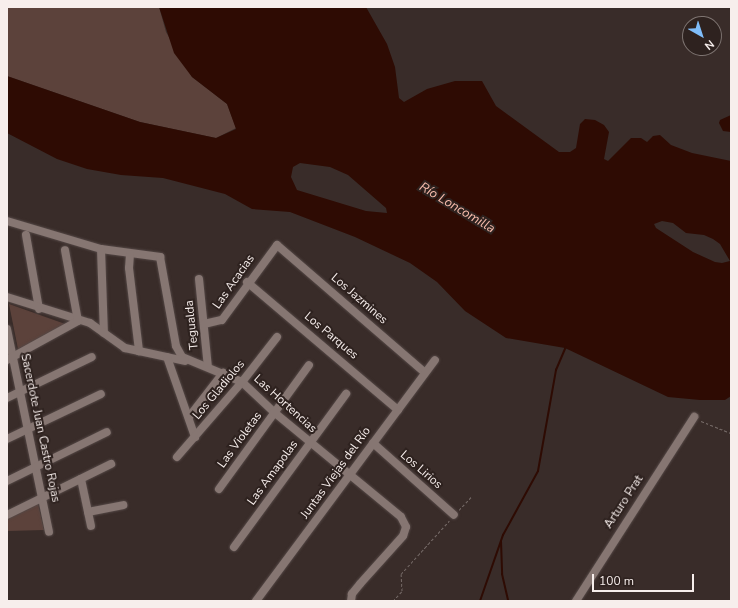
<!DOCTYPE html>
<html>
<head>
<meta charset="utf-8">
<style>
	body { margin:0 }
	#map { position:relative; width:738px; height:608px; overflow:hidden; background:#392c29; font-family:"Nunito Sans",sans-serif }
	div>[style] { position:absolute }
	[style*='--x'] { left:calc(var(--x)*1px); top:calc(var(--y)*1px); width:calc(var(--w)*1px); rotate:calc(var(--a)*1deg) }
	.green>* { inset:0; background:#5c423b }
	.water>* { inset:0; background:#2e0b03 }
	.stream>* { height:2px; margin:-1px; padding:0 1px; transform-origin:1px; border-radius:1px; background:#2e0b03 }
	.path>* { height:1px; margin-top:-0.5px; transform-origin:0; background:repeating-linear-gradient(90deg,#766b68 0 3px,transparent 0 5px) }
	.roads { filter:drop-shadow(0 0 1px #544846) drop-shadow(0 0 1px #544846) }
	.minor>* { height:8px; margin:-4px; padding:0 4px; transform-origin:4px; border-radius:4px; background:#867672 }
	span { translate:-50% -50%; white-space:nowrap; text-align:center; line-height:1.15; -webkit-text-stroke:4px #2e221f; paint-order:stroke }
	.street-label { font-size:12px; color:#f7eeec }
	.water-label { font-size:13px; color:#f6bbab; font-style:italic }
	.frame { position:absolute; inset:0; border:8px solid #f7eeec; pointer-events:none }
	.north { position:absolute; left:682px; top:16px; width:40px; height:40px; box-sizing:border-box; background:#2e221f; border:1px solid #7e7471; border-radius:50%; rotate:141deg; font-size:11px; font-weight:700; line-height:16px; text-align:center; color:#f7eeec }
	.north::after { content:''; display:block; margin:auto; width:14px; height:18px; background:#7fbdfa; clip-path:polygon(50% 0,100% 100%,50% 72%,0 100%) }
	.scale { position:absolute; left:592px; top:574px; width:102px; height:18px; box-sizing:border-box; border:2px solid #f7eeec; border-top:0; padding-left:5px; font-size:12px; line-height:14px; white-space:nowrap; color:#f7eeec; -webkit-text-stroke:3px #2e221f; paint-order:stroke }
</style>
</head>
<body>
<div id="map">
	<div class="green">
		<i style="clip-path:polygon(7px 7px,159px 7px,166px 32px,192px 77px,227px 104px,236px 128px,216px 138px,140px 122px,7px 76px)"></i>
		<i style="clip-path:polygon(9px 304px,68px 325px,18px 349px)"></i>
		<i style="clip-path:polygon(38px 504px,44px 530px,7px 531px,7px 519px)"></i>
	</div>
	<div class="water">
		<i style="clip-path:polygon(evenodd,159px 7px,366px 7px,387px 44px,395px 67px,399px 98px,404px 102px,427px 89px,455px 81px,482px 81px,496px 106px,559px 152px,570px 152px,576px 148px,580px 124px,585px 119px,595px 120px,604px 125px,609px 132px,604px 159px,608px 161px,631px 138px,641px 138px,647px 142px,653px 136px,660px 135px,671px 145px,692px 153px,731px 161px,731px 396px,725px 400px,700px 400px,668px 397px,565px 348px,506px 338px,465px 311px,437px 282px,410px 263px,355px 237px,290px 212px,252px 209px,225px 194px,163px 178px,121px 175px,87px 169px,57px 159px,7px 133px,7px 76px,140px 122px,216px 138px,236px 129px,227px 104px,192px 77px,174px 53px,159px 7px,300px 163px,330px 167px,348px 175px,386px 208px,387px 213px,366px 211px,297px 190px,291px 177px,293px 167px,300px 163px,159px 7px,662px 221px,673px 223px,686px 233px,704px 235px,713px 239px,720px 244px,730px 261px,722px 263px,715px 262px,693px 252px,656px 228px,654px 224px,662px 221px)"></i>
		<i style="clip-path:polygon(731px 115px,731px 132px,723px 131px,719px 123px,720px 120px)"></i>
	</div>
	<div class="stream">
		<i style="--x:501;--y:541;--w:33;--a:88"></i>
		<i style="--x:502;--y:574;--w:28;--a:77"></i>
		<i style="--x:480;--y:601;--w:70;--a:-70.8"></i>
		<i style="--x:503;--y:535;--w:73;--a:-61.3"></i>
		<i style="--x:538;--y:471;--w:103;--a:-79.9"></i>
		<i style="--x:556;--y:370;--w:25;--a:-67"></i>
	</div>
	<div class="path">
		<i style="--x:701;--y:421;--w:32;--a:22"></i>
		<i style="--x:459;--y:510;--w:19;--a:-47"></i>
		<i style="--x:393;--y:601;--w:13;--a:-48"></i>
		<i style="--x:402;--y:591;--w:17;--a:-93"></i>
		<i style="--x:401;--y:574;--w:72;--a:-47.8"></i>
	</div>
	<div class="roads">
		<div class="minor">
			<i style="--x:7;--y:221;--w:98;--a:16.6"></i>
			<i style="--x:101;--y:249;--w:60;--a:7.7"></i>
			<i style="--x:160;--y:257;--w:90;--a:79.8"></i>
			<i style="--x:176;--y:346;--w:13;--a:61"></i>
			<i style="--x:182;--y:357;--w:65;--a:22.6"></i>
			<i style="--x:242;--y:382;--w:45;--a:43.2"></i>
			<i style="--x:275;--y:413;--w:163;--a:39.5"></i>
			<i style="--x:401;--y:517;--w:11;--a:63"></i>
			<i style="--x:406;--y:527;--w:9;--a:108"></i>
			<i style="--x:403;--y:536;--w:64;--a:131.9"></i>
			<i style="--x:360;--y:584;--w:13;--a:129"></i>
			<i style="--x:352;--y:594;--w:7;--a:98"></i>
			<i style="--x:26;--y:235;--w:75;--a:80"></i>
			<i style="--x:101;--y:249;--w:84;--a:88"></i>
			<i style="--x:130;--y:254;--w:14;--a:94"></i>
			<i style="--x:129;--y:268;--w:84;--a:83.1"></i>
			<i style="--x:199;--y:279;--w:88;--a:84.2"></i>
			<i style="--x:247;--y:282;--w:198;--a:40.3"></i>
			<i style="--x:7;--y:297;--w:87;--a:17.4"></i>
			<i style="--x:90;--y:323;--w:43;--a:35.5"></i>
			<i style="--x:125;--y:348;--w:61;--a:12.2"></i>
			<i style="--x:204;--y:324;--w:18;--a:-13"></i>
			<i style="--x:222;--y:320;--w:93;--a:-53.7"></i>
			<i style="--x:277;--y:245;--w:194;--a:40.8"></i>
			<i style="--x:7;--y:329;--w:207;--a:78.3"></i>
			<i style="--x:167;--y:357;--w:85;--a:70.7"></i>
			<i style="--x:7;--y:360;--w:81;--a:-28.8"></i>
			<i style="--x:78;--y:321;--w:72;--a:-100.4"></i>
			<i style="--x:7;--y:398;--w:94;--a:-25.8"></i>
			<i style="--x:189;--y:417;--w:56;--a:-52.3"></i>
			<i style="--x:7;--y:439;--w:104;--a:-25.6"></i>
			<i style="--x:373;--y:443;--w:108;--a:41.6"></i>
			<i style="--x:177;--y:457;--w:99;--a:-49.1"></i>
			<i style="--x:242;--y:382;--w:57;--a:-52.1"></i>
			<i style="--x:81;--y:479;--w:48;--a:78"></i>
			<i style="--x:7;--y:481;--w:111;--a:-26.1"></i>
			<i style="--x:219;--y:489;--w:153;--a:-54"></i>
			<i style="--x:88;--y:512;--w:36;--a:-11"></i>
			<i style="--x:7;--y:515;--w:116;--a:-26.1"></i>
			<i style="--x:234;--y:547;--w:190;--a:-53.8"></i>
			<i style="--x:256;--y:601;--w:300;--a:-53.4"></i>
			<i style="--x:576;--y:601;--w:219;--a:-57.3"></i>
		</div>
	</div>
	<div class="street-label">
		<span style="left:234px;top:282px;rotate:-55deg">Las Acacias</span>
		<span style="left:359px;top:299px;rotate:41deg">Los Jazmines</span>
		<span style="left:192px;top:325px;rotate:-96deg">Tegualda</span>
		<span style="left:331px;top:336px;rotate:40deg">Los Parques</span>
		<span style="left:219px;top:390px;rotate:-50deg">Los Gladiolos</span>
		<span style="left:285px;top:404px;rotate:42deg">Las Hortencias</span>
		<span style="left:40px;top:428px;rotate:78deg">Sacerdote Juan Castro Rojas</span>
		<span style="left:240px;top:440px;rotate:-54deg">Las Violetas</span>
		<span style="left:421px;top:470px;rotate:41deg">Los Lirios</span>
		<span style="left:273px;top:473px;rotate:-54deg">Las Amapolas</span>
		<span style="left:336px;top:473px;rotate:-54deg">Juntas Viejas del Río</span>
		<span style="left:624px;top:502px;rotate:-57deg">Arturo Prat</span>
	</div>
	<div class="water-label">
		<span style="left:457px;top:208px;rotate:31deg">Río Loncomilla</span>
	</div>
	<div class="frame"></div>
	<div class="north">N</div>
	<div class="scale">100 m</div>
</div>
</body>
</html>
